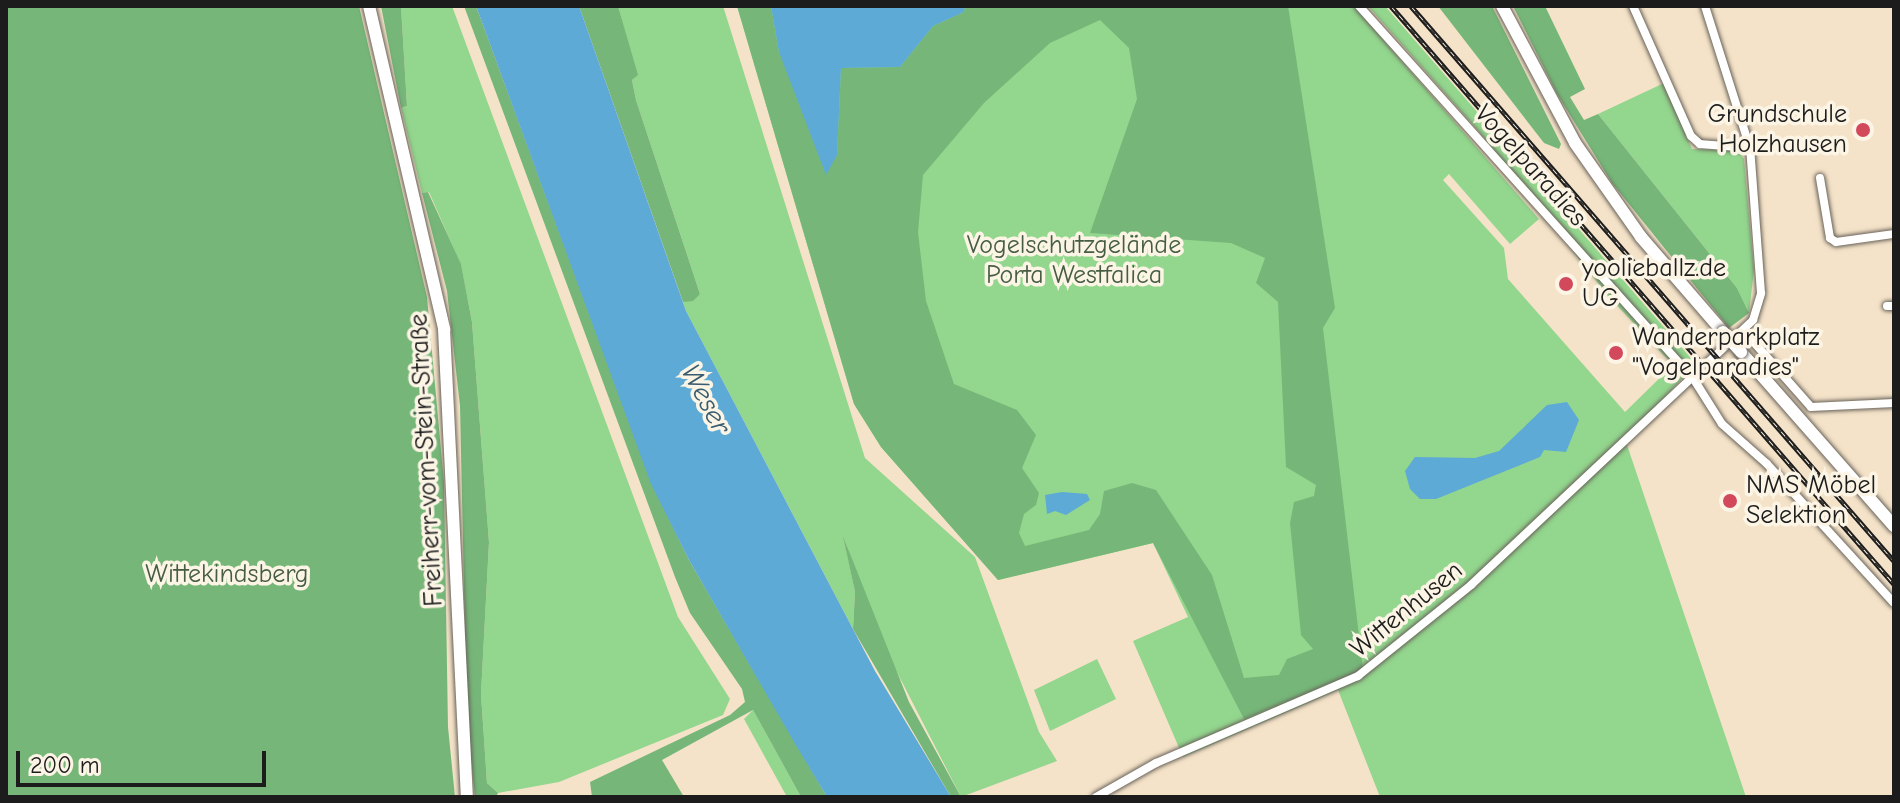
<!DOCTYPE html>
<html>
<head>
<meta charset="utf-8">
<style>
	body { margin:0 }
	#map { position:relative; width:1900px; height:803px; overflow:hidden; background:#f5e3c9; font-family:"Comic Neue",sans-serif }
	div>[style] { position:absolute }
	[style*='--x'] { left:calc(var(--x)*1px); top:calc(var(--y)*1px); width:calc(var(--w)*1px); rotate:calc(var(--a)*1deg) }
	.green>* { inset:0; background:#93d68e }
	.forest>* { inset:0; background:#76b779 }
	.water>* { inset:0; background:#5daad6 }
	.roads { filter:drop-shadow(0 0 2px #686259) drop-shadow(0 0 2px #686259) }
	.street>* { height:8px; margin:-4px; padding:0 4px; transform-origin:4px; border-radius:4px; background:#fff }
	.primary>* { height:12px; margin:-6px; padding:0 6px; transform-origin:6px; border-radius:6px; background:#fff }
	.rail>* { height:5px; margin-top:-2.5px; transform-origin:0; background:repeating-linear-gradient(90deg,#fcf5e5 0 6px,#1c1c1c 0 12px); box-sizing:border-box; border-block:2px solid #1c1c1c }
	.bridges { filter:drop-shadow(0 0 2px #686259) drop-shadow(0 0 2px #686259) }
	.primary-bridge>* { height:12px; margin:-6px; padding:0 6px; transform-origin:6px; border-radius:6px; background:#fff }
	.dots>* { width:22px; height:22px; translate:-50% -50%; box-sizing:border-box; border:4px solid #fcf5e5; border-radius:50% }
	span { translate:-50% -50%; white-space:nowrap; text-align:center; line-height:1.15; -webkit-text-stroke:7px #fcf5e5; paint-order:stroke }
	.poi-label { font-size:26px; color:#1c1c1c }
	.right { translate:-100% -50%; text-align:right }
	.left { translate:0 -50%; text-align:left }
	.street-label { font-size:26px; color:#1c1c1c }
	.park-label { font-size:26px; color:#465d44 }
	.water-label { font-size:28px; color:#395c70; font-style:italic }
	.frame { position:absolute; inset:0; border:8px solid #1c1c1c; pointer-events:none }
	.scale { position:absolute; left:16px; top:751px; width:250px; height:36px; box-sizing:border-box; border:4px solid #1c1c1c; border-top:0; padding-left:10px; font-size:24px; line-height:28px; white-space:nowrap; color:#1c1c1c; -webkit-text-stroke:6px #fcf5e5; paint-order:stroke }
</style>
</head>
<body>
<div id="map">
	<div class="green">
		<i style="clip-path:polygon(401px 6px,452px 6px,678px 617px,730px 699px,723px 715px,559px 782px,498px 793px,487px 783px,481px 694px,489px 542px,472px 322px,461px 265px,429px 192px,422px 193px,401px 108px,407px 106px)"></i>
		<i style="clip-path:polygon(618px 6px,723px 6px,865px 458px,975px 557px,1039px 732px,1057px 761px,961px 797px,881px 641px,844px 538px,855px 592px,853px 629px,686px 311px,683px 302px,700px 294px,636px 100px,632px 80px,637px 75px)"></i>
		<i style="clip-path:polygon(737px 6px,1354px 6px,1539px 219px,1510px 244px,1449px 174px,1443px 180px,1504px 248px,1508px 279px,1625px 412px,1673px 365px,1608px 296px,1481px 134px,1368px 6px,1385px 6px,1696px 364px,1625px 439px,1746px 797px,1380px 797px,1338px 690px,1183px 757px,1133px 641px,1188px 617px,1153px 543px,998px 580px,881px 447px,854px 404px)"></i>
		<i style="clip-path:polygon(1664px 83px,1692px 149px,1738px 150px,1744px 159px,1754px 270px,1749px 313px,1737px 288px,1598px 114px)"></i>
		<i style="clip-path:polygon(1097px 659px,1116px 699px,1050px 731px,1034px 690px)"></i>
		<i style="clip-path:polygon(753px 710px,801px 797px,787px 797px,744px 719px)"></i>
	</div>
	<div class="forest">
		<i style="clip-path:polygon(6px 6px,359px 6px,427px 297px,444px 483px,448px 727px,455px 797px,6px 797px)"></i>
		<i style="clip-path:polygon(381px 6px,401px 6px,407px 106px,401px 108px)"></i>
		<i style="clip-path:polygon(464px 6px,476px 6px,652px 484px,689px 560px,827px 797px,801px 797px,753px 710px,662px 760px,684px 797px,592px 797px,590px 782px,730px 715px,745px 702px,742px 689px,690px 613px,675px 577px)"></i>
		<i style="clip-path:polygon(579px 6px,618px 6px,638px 75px,632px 80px,636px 100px,700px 294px,693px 301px,683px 302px)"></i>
		<i style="clip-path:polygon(evenodd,737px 6px,771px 6px,779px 52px,837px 155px,841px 68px,900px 67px,933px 26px,964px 12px,965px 6px,1288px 6px,1335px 308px,1323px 328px,1363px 670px,1244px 719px,1153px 543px,998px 580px,881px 447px,854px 404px,737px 6px,1100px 20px,1129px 48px,1137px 99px,1090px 233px,1231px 243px,1265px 258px,1256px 283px,1278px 302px,1286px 467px,1316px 485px,1314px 496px,1294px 502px,1290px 523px,1301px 635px,1313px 649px,1287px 659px,1279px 675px,1244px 678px,1212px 575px,1156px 490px,1132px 483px,1104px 491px,1100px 514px,1089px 530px,1025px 546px,1019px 533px,1024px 514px,1036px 505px,1039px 493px,1022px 468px,1036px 435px,1017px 410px,954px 384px,926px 301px,918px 232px,923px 175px,984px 103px,1050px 43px,1100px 20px)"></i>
		<i style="clip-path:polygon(1438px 6px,1492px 6px,1561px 144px,1559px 149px,1544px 143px)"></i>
		<i style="clip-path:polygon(1513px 6px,1545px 6px,1585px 89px,1570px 97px,1584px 120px,1598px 114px,1737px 288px,1749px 313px,1729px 328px,1612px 183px,1557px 94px)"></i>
		<i style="clip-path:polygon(428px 192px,461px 264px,472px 322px,489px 542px,481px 694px,487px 783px,498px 793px,496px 797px,475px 797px,467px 723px,460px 406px,447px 291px,422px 193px)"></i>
		<i style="clip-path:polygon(843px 536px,909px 702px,961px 797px,951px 797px,853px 629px,855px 592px)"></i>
	</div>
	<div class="water">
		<i style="clip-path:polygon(476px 6px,579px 6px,686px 311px,875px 671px,951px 797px,827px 797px,794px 742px,689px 560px,651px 484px)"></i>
		<i style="clip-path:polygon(771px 6px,965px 6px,964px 12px,933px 26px,900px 67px,841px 68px,837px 155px,826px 175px,779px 52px)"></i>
		<i style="clip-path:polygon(1567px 402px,1579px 420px,1566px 452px,1544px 450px,1540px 457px,1436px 499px,1420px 499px,1410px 489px,1405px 471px,1415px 457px,1475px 458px,1499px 451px,1547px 405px)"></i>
		<i style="clip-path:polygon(1062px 492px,1087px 494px,1090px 500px,1066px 515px,1055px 511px,1047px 514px,1045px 495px)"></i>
	</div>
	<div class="roads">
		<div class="street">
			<i style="--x:1359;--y:6;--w:500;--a:48.1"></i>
			<i style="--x:1693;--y:378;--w:54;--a:57.8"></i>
			<i style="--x:1722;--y:424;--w:60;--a:41.6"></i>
			<i style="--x:1767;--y:464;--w:188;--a:47.6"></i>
			<i style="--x:1633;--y:6;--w:142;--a:66"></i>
			<i style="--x:1691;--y:136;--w:12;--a:42"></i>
			<i style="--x:1700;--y:144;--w:50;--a:4.6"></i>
			<i style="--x:1820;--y:178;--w:61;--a:80.5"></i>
			<i style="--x:1830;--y:238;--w:7;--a:34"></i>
			<i style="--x:1836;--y:242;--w:59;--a:-7.9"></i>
			<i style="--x:1887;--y:306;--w:7;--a:0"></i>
			<i style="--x:1744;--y:331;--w:101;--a:48.6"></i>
			<i style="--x:1811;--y:407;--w:83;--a:-2.8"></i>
			<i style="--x:1096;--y:797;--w:69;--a:-29.5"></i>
			<i style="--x:1156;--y:763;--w:220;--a:-23.3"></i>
			<i style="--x:1358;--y:676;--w:145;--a:-38.8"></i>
			<i style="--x:1471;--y:585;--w:387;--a:-43.2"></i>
			<i style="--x:1753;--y:320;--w:28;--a:-73"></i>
			<i style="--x:1761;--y:293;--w:145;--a:-94.3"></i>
			<i style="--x:1750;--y:148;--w:149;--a:-107.6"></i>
		</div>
		<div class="primary">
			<i style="--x:369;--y:6;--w:332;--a:76.9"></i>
			<i style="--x:444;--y:329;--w:469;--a:87.2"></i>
			<i style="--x:1502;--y:6;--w:155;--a:61.9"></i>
			<i style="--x:1575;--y:143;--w:115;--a:54.9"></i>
			<i style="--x:1641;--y:237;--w:125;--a:49.2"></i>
			<i style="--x:1741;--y:352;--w:232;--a:48.7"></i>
		</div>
	</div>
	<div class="rail">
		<i style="--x:1391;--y:6;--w:766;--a:48.97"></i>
		<i style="--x:1411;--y:6;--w:736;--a:48.97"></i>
	</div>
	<div class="bridges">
		<div class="primary-bridge">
			<i style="--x:1723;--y:332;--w:27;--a:48"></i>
		</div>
	</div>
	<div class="dots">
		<i style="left:1863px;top:130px;background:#d1495b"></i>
		<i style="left:1566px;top:284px;background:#d1495b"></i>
		<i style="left:1616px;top:353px;background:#d1495b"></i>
		<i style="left:1730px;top:501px;background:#d1495b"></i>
	</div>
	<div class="poi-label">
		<span class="right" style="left:1847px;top:130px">Grundschule<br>Holzhausen</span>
		<span class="left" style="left:1582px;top:284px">yoolieballz.de<br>UG</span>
		<span class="left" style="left:1632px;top:353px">Wanderparkplatz<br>"Vogelparadies"</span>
		<span class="left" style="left:1746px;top:501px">NMS Möbel<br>Selektion</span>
	</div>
	<div class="street-label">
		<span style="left:1530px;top:166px;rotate:48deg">Vogelparadies</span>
		<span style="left:427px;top:460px;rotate:-93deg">Freiherr-vom-Stein-Straße</span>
		<span style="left:1407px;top:610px;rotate:-39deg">Wittenhusen</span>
	</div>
	<div class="park-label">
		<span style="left:1074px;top:261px">Vogelschutzgelände<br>Porta Westfalica</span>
		<span style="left:227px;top:575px">Wittekindsberg</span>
	</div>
	<div class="water-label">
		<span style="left:706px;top:399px;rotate:62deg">Weser</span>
	</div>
	<div class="frame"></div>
	<div class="scale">200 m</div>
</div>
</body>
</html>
